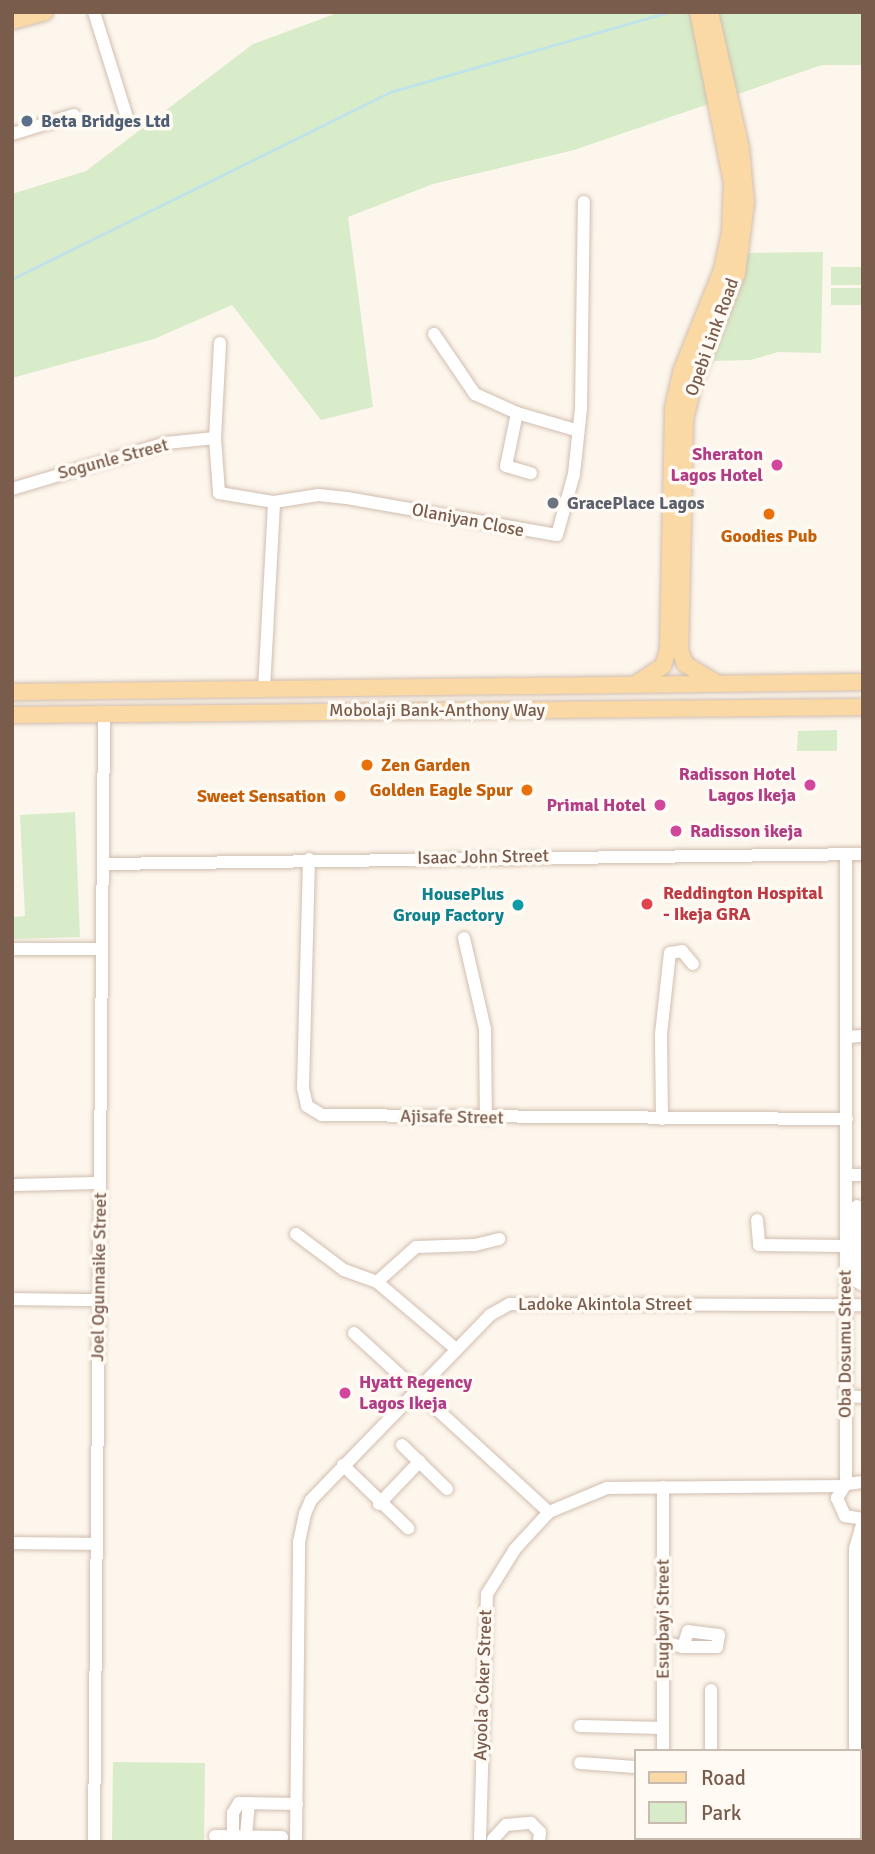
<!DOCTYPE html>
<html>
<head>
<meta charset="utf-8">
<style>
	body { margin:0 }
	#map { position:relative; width:875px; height:1854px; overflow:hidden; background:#fdf6ec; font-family:Signika,sans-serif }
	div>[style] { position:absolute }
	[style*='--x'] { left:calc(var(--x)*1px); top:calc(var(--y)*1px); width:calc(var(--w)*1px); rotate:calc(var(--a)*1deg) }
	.green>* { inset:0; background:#d8ecc9 }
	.stream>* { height:2.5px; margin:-1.25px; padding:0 1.25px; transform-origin:1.25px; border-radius:1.25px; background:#bfe3e8 }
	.roads { filter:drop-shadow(0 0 2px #d1beb0) drop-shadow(0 0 2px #d1beb0) }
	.minor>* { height:12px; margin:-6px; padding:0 6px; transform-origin:6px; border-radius:6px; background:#fff }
	.major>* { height:16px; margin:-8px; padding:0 8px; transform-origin:8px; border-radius:8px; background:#fbd9a5 }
	.dots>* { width:19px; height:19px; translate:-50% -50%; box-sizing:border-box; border:4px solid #fffaf3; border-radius:50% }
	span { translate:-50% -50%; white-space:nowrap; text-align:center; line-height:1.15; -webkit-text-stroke:7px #fffaf3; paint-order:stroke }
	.service-label { font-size:18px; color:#4e5e75; font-weight:700 }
	.left { translate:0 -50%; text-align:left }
	.street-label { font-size:18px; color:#7a5c4d }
	.hotel-label { font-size:18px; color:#b23c85; font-weight:700 }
	.right { translate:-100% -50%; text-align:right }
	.worship-label { font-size:18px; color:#5b616d; font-weight:700 }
	.food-label { font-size:18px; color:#c56008; font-weight:700 }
	.health-label { font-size:18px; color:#be3a42; font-weight:700 }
	.culture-label { font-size:18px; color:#0d838f; font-weight:700 }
	.frame { position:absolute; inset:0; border:14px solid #7a5c4d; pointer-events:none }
	.legend { position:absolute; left:634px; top:1749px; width:228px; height:91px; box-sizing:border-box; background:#fffaf3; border:2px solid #cabbb1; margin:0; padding:9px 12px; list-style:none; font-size:21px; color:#7a5c4d }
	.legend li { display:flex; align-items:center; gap:14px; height:35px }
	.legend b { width:35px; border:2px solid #cabbb1 }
</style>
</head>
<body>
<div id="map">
	<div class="green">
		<i style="clip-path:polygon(340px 12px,863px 12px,863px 65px,822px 65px,574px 150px,433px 184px,348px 217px,373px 407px,321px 420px,232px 305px,154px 339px,12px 378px,12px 194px,86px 171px,253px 44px)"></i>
		<i style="clip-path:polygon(823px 252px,821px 353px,778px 352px,751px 360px,708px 361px,732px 308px,748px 253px)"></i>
		<i style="clip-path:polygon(831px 267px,863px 267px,863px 285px,831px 285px)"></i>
		<i style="clip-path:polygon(831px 288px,863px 288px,863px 305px,831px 305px)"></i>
		<i style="clip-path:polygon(837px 730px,837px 751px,797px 751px,798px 731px)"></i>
		<i style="clip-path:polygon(75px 812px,80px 937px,12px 939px,12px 917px,25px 916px,20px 815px)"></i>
		<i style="clip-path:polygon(113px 1762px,205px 1763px,204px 1842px,112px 1842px)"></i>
	</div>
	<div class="stream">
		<i style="--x:12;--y:279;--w:422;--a:-26.3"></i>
		<i style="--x:390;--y:92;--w:290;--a:-16"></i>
	</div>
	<div class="roads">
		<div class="minor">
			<i style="--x:94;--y:12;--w:110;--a:72.6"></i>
			<i style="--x:12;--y:134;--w:65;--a:-17"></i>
			<i style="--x:434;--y:334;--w:73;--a:55.7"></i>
			<i style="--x:475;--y:394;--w:46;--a:24.3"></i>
			<i style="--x:517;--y:413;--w:60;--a:16.3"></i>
			<i style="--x:220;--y:343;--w:95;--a:93"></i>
			<i style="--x:215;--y:438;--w:55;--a:85.8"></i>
			<i style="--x:219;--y:493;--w:56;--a:9.3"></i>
			<i style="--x:274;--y:502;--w:45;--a:-9"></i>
			<i style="--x:318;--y:495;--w:29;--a:6"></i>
			<i style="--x:347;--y:498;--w:213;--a:10"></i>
			<i style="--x:557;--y:535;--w:63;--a:-74.4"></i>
			<i style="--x:574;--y:474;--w:65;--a:-83.9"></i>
			<i style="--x:581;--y:409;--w:207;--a:-89.2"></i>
			<i style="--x:517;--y:413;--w:54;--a:101.7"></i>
			<i style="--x:506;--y:466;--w:26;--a:16"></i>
			<i style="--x:12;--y:489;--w:161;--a:-16.6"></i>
			<i style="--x:166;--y:443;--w:49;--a:-5.8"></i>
			<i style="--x:264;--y:689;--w:187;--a:-86.9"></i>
			<i style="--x:309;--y:859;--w:229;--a:91.5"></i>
			<i style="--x:303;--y:1088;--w:18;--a:77"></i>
			<i style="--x:307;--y:1106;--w:17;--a:31"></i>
			<i style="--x:322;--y:1115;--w:525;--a:0.44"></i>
			<i style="--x:103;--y:864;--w:760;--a:-0.75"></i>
			<i style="--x:464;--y:938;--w:93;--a:77"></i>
			<i style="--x:485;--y:1029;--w:89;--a:89.4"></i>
			<i style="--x:12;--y:949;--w:90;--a:0"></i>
			<i style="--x:847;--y:1037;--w:16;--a:-4"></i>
			<i style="--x:662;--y:1119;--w:85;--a:-90.7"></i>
			<i style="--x:661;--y:1034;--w:81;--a:-83.7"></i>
			<i style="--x:670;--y:953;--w:12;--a:-9"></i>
			<i style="--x:682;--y:951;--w:17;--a:50"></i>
			<i style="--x:847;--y:1175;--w:16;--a:0"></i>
			<i style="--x:12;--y:1185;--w:88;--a:-1.3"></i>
			<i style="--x:857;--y:1206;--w:76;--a:89.2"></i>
			<i style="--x:858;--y:1282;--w:6;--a:31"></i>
			<i style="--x:757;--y:1220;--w:25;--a:85"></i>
			<i style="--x:759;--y:1245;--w:86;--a:0.7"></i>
			<i style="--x:296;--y:1234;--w:60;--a:36.9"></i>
			<i style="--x:344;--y:1270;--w:35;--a:20"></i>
			<i style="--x:377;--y:1282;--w:104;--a:40.3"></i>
			<i style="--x:377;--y:1282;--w:52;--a:-41.9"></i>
			<i style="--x:416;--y:1247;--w:59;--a:-1.9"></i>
			<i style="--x:475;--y:1245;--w:25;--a:-14"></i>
			<i style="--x:12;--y:1299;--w:87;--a:0.7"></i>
			<i style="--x:354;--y:1333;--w:265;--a:42.6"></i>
			<i style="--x:847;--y:1396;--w:16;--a:4"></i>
			<i style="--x:402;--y:1445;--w:63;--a:44.4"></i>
			<i style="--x:343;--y:1465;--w:91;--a:44.1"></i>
			<i style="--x:863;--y:1482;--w:17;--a:173"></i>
			<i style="--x:846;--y:1484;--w:17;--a:123"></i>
			<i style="--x:837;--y:1498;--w:20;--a:66"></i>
			<i style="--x:845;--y:1516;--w:18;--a:9"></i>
			<i style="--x:846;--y:1484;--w:630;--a:-90"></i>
			<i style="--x:663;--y:1487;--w:264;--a:90"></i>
			<i style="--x:379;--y:1504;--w:59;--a:-46.4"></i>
			<i style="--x:12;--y:1543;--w:85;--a:0.7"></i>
			<i style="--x:671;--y:1644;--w:12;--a:14"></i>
			<i style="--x:683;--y:1647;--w:34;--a:0"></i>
			<i style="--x:717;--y:1647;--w:12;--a:-81"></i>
			<i style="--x:719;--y:1635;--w:31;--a:-173"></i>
			<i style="--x:688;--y:1631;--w:17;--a:107"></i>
			<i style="--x:580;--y:1726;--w:83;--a:1.4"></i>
			<i style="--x:711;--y:1751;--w:61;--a:-90"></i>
			<i style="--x:855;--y:1751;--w:202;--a:-90"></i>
			<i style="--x:855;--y:1549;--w:29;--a:-74"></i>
			<i style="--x:580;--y:1763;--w:55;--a:4.2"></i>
			<i style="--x:859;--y:1798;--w:4;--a:0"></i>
			<i style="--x:215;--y:1836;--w:67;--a:0.9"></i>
			<i style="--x:246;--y:1836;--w:33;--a:-85"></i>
			<i style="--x:233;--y:1837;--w:24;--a:-90"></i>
			<i style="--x:233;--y:1813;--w:12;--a:-59"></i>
			<i style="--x:239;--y:1803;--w:58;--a:1"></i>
			<i style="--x:664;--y:1838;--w:4;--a:90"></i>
			<i style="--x:855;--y:1838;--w:4;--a:90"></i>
			<i style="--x:493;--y:1839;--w:19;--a:-47"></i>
			<i style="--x:506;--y:1825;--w:25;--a:-5"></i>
			<i style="--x:531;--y:1823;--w:13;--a:45"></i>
			<i style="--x:540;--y:1832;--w:10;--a:96"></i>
			<i style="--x:94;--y:1842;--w:1130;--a:-89.49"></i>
			<i style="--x:296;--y:1842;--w:300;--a:-89.4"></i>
			<i style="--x:299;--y:1542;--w:29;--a:-78"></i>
			<i style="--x:305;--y:1514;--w:15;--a:-67"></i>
			<i style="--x:311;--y:1500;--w:257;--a:-45.9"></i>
			<i style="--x:490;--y:1315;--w:23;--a:-29"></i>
			<i style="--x:510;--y:1304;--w:353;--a:0.2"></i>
			<i style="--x:480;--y:1842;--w:248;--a:-88.4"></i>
			<i style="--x:487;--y:1594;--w:53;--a:-58.1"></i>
			<i style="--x:515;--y:1549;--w:50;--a:-47.4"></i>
			<i style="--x:549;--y:1512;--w:63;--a:-22.5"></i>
			<i style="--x:607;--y:1488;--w:235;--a:-0.5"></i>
			<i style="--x:710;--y:1842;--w:4;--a:-90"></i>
			<i style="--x:794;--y:1842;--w:4;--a:-90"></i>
		</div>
		<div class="major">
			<i style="--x:710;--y:12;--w:140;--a:77.2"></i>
			<i style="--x:741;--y:149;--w:54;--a:84.7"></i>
			<i style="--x:746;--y:203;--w:71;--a:97.3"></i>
			<i style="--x:737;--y:273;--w:116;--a:111.7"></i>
			<i style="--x:694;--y:381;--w:40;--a:103"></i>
			<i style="--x:685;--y:420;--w:230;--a:91.2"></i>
			<i style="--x:680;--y:650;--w:15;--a:70"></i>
			<i style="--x:685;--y:664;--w:35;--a:31"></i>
			<i style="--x:12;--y:21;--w:34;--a:-15"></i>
			<i style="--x:639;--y:682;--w:29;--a:-34"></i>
			<i style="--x:663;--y:666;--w:17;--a:-73"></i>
			<i style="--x:668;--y:650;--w:242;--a:-88.8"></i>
			<i style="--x:673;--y:408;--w:37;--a:-77"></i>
			<i style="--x:681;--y:372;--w:110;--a:-68.1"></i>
			<i style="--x:722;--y:270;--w:38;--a:-78"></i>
			<i style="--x:730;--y:233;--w:50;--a:-87.7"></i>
			<i style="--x:732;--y:183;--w:174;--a:-101.2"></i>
			<i style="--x:12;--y:692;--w:851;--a:-0.67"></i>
			<i style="--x:12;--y:715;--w:851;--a:-0.54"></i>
		</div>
	</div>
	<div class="dots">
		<i style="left:27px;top:121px;background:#5c6f8a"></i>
		<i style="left:777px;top:465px;background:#d1479c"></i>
		<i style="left:553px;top:503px;background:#6b7280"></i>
		<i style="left:769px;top:514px;background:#e8710a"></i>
		<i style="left:367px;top:765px;background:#e8710a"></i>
		<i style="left:810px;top:785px;background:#d1479c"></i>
		<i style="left:527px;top:790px;background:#e8710a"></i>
		<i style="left:340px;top:796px;background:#e8710a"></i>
		<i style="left:660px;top:805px;background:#d1479c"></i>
		<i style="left:676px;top:831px;background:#d1479c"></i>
		<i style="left:647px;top:904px;background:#e0444e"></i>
		<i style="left:518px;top:905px;background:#0f9aa8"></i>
		<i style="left:345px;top:1393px;background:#d1479c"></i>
	</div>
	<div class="service-label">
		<span class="left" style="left:41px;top:121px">Beta Bridges Ltd</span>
	</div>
	<div class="street-label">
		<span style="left:712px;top:337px;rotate:-70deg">Opebi Link Road</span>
		<span style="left:113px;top:459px;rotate:-15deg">Sogunle Street</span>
		<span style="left:468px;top:520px;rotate:11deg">Olaniyan Close</span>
		<span style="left:437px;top:710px">Mobolaji Bank-Anthony Way</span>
		<span style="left:483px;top:857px;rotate:-1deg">Isaac John Street</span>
		<span style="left:452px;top:1117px;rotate:1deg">Ajisafe Street</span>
		<span style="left:99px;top:1277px;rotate:-89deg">Joel Ogunnaike Street</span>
		<span style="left:605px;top:1304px">Ladoke Akintola Street</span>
		<span style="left:845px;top:1344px;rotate:-90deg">Oba Dosumu Street</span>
		<span style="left:663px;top:1619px;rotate:-90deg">Esugbayi Street</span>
		<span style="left:483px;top:1685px;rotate:-88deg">Ayoola Coker Street</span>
	</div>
	<div class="hotel-label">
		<span class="right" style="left:763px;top:465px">Sheraton<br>Lagos Hotel</span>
		<span class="right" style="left:796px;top:785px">Radisson Hotel<br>Lagos Ikeja</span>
		<span class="right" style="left:646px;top:805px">Primal Hotel</span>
		<span class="left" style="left:690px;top:831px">Radisson ikeja</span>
		<span class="left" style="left:359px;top:1393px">Hyatt Regency<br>Lagos Ikeja</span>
	</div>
	<div class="worship-label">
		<span class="left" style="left:567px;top:503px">GracePlace Lagos</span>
	</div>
	<div class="food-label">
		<span style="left:769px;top:536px">Goodies Pub</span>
		<span class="left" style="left:381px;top:765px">Zen Garden</span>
		<span class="right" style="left:513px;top:790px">Golden Eagle Spur</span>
		<span class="right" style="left:326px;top:796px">Sweet Sensation</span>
	</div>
	<div class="health-label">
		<span class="left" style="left:663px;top:904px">Reddington Hospital<br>- Ikeja GRA</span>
	</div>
	<div class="culture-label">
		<span class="right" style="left:504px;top:905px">HousePlus<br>Group Factory</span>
	</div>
	<div class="frame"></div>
	<ul class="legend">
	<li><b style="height:9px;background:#fbd9a5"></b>Road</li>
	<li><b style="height:19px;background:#d8ecc9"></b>Park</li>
	</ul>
</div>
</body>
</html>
